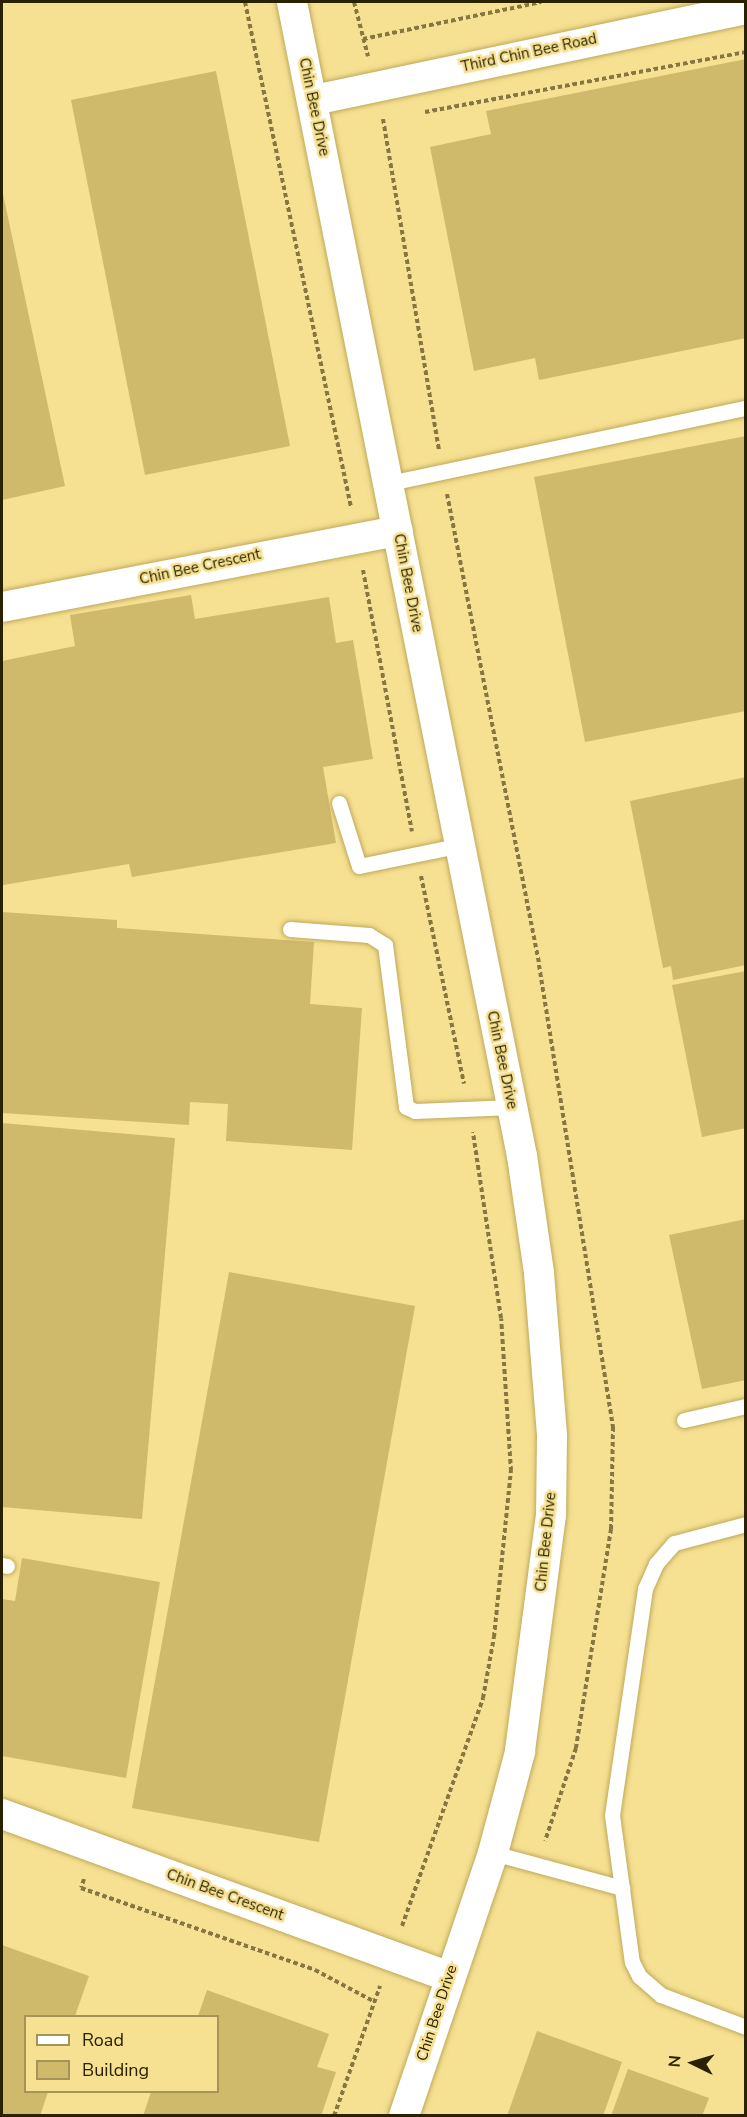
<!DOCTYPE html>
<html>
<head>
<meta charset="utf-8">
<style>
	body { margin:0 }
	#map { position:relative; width:747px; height:2117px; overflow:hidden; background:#f6e091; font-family:"Nunito Sans",sans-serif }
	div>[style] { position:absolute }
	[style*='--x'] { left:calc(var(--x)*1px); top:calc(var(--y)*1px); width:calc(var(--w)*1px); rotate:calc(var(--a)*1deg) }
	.building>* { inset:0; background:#cfb96b }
	.path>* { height:4px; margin-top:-2px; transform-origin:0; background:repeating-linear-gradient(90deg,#867742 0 4.5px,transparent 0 7.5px) }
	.roads { filter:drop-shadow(0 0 2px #bea95b) drop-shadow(0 0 2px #bea95b) }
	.lane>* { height:15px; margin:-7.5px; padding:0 7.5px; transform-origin:7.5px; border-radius:7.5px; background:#fff }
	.street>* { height:30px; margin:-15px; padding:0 15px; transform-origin:15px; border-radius:15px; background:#fff }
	span { translate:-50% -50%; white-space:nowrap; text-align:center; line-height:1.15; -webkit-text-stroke:5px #f6e091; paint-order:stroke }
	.street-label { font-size:15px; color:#292100 }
	.frame { position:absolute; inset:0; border:3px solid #292100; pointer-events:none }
	.legend { position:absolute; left:24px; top:2015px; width:195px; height:78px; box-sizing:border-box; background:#f6e091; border:2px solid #a49457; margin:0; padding:8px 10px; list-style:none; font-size:18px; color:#292100 }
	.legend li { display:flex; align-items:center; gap:12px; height:30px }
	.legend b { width:30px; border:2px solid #a49457 }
	.north { position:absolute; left:663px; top:2033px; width:60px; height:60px; -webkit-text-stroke:4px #f6e091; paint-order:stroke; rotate:275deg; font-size:16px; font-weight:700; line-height:24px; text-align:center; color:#292100 }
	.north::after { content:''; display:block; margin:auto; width:21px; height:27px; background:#292100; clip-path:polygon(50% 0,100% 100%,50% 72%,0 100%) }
</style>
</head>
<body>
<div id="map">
	<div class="building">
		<i style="clip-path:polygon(746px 59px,746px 338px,539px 380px,535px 358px,474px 371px,430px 147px,491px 134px,486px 111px)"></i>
		<i style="clip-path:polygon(216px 71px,290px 446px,145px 475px,71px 100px)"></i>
		<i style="clip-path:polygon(3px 194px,65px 486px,2px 500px,2px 194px)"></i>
		<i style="clip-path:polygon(746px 436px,746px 711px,585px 742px,534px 477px)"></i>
		<i style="clip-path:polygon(191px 595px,195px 619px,329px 597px,336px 643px,353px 640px,373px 759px,323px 767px,336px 843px,132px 877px,129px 864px,3px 885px,2px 661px,75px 646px,70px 615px)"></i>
		<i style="clip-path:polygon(746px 777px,746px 965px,673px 980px,671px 966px,663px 968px,662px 963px,630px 801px)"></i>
		<i style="clip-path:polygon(2px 912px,117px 920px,117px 928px,314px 942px,310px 1004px,362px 1008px,352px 1150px,226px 1141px,228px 1104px,190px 1102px,189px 1125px,2px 1113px)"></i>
		<i style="clip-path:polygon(746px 971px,746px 1128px,702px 1137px,672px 985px)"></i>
		<i style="clip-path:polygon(2px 1123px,175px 1138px,142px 1519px,2px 1507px)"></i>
		<i style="clip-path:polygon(746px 1219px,746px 1380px,702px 1389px,669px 1235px)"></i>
		<i style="clip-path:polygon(229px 1272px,415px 1306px,319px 1842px,132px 1808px)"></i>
		<i style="clip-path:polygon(22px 1558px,160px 1582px,126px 1778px,2px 1756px,2px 1599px,15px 1601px)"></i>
		<i style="clip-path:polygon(2px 1945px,89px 1976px,75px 2016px,26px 2016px,26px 2092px,48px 2092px,40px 2116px,2px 2116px)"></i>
		<i style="clip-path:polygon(207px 1990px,329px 2034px,317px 2067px,336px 2072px,321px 2116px,143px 2116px,151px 2092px,218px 2092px,218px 2016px,198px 2016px)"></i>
		<i style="clip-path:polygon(537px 2031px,622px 2062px,603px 2116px,507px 2116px)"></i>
		<i style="clip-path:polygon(628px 2069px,709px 2098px,702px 2116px,611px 2116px)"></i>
	</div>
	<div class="path">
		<i style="--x:245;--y:2;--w:516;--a:78.15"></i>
		<i style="--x:354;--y:2;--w:56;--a:75.5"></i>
		<i style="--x:363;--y:39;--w:182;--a:-11.7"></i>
		<i style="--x:425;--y:112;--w:327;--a:-10.6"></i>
		<i style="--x:383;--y:119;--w:335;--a:80.4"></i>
		<i style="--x:447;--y:494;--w:480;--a:78.9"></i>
		<i style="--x:539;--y:965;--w:468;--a:80.9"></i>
		<i style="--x:613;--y:1427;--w:102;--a:91.1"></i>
		<i style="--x:611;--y:1529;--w:222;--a:99.1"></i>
		<i style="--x:576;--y:1748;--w:98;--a:108.4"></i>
		<i style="--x:363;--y:570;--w:266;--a:79.4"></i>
		<i style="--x:421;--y:876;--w:212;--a:78.3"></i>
		<i style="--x:84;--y:1879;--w:9;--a:108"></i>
		<i style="--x:81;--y:1888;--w:248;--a:19.3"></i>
		<i style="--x:315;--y:1970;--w:68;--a:28.1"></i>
		<i style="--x:402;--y:1926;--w:242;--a:-70.4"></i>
		<i style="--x:483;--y:1698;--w:62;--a:-79.8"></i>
		<i style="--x:494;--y:1637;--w:167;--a:-84.2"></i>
		<i style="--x:511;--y:1471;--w:153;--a:-93.7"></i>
		<i style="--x:501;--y:1318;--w:188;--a:-98.6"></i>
		<i style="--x:334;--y:2116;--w:138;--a:-70.5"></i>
	</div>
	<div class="roads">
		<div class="lane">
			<i style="--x:389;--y:483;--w:365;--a:-11.9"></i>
			<i style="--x:339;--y:803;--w:66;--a:72.4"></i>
			<i style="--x:359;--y:866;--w:104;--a:-11.6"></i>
			<i style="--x:290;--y:929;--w:79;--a:4.3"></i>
			<i style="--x:369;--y:935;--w:19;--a:32"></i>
			<i style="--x:385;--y:945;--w:163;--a:82.6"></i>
			<i style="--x:406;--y:1107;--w:10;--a:24"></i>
			<i style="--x:415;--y:1111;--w:97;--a:-2.4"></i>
			<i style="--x:684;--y:1420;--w:64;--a:-12.7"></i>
			<i style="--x:746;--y:1524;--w:74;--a:165.2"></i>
			<i style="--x:674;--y:1543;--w:28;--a:131"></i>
			<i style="--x:656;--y:1564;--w:27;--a:114"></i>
			<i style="--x:645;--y:1589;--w:228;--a:98.3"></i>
			<i style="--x:612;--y:1815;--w:148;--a:82.3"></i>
			<i style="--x:632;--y:1962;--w:16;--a:63"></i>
			<i style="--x:639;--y:1976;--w:29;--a:41"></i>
			<i style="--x:661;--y:1995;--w:91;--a:20.6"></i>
			<i style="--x:2;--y:1565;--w:5;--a:11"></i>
			<i style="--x:493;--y:1853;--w:134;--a:15.2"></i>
		</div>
		<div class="street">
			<i style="--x:292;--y:2;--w:1177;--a:78.73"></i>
			<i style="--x:522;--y:1156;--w:118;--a:81.7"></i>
			<i style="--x:539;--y:1273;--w:164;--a:85.4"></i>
			<i style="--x:552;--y:1436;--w:79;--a:90.7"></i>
			<i style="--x:551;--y:1515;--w:239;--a:97.5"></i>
			<i style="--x:520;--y:1752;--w:105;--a:105"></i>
			<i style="--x:493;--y:1853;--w:278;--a:108.7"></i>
			<i style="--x:314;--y:100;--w:441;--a:-11.9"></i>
			<i style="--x:2;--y:607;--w:403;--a:-10.9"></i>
			<i style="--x:2;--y:1814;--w:475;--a:20"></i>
		</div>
	</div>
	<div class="street-label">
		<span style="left:529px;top:53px;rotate:-12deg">Third Chin Bee Road</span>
		<span style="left:314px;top:107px;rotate:78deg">Chin Bee Drive</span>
		<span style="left:200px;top:567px;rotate:-12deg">Chin Bee Crescent</span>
		<span style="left:408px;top:583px;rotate:79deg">Chin Bee Drive</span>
		<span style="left:502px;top:1060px;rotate:78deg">Chin Bee Drive</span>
		<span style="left:546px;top:1542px;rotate:-84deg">Chin Bee Drive</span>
		<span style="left:225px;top:1895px;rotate:20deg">Chin Bee Crescent</span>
		<span style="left:437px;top:2013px;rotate:-72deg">Chin Bee Drive</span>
	</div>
	<div class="frame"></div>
	<ul class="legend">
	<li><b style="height:8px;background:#fff"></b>Road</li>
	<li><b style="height:16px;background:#cfb96b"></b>Building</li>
	</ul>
	<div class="north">N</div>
</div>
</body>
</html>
